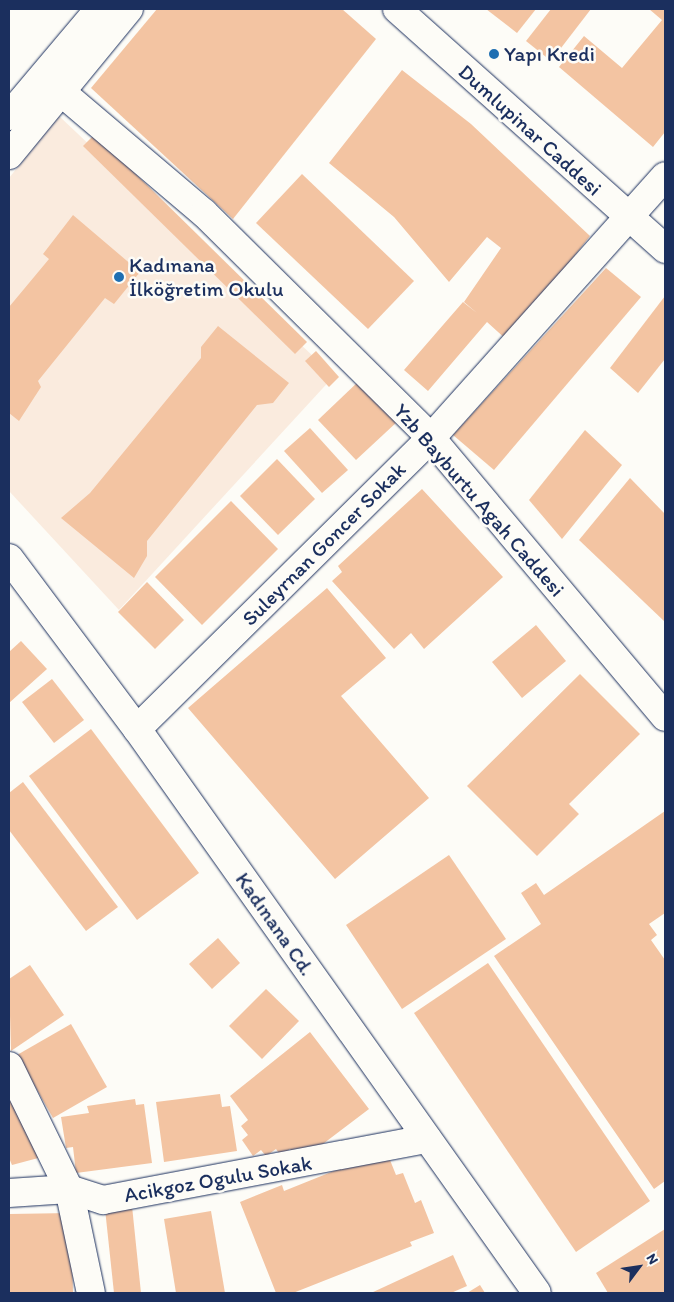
<!DOCTYPE html>
<html>
<head>
<meta charset="utf-8">
<style>
	body { margin:0 }
	#map { position:relative; width:674px; height:1302px; overflow:hidden; background:#fdfcf7; font-family:Itim,sans-serif }
	div>[style] { position:absolute }
	[style*='--x'] { left:calc(var(--x)*1px); top:calc(var(--y)*1px); width:calc(var(--w)*1px); rotate:calc(var(--a)*1deg) }
	.built>* { inset:0; background:#faebde }
	.building>* { inset:0; background:#f3c4a2 }
	.roads { filter:drop-shadow(0 0 1px #1b2f5e) drop-shadow(0 0 1px #1b2f5e) }
	.minor>* { height:28px; margin:-14px; padding:0 14px; transform-origin:14px; border-radius:14px; background:#fdfcf7 }
	.tertiary>* { height:28px; margin:-14px; padding:0 14px; transform-origin:14px; border-radius:14px; background:#fdfcf7 }
	.primary>* { height:28px; margin:-14px; padding:0 14px; transform-origin:14px; border-radius:14px; background:#fdfcf7 }
	.dots>* { width:14px; height:14px; translate:-50% -50%; box-sizing:border-box; border:2px solid #fdfcf7; border-radius:50% }
	span { translate:-50% -50%; white-space:nowrap; text-align:center; line-height:1.15; -webkit-text-stroke:5px #fdfcf7; paint-order:stroke }
	.poi-label { font-size:21px; color:#1b2f5e }
	.left { translate:0 -50%; text-align:left }
	.street-label { font-size:21px; color:#1b2f5e }
	.frame { position:absolute; inset:0; border:10px solid #1b2f5e; pointer-events:none }
	.north { position:absolute; left:614px; top:1242px; width:50px; height:50px; -webkit-text-stroke:4px #fdfcf7; paint-order:stroke; rotate:59deg; font-size:14px; font-weight:700; line-height:20px; text-align:center; color:#1b2f5e }
	.north::after { content:''; display:block; margin:auto; width:18px; height:22px; background:#1b2f5e; clip-path:polygon(50% 0,100% 100%,50% 72%,0 100%) }
</style>
</head>
<body>
<div id="map">
	<div class="built">
		<i style="clip-path:polygon(59px 116px,334px 376px,119px 610px,9px 491px,9px 178px)"></i>
	</div>
	<div class="building">
		<i style="clip-path:polygon(157px 9px,342px 9px,376px 39px,233px 219px,91px 88px)"></i>
		<i style="clip-path:polygon(486px 9px,536px 9px,517px 33px)"></i>
		<i style="clip-path:polygon(551px 9px,591px 9px,551px 61px,526px 41px)"></i>
		<i style="clip-path:polygon(649px 9px,665px 9px,665px 132px,653px 147px,559px 67px,584px 36px,622px 68px,662px 20px)"></i>
		<i style="clip-path:polygon(402px 70px,471px 124px,590px 236px,508px 341px,487px 322px,428px 391px,404px 370px,463px 302px,477px 313px,464px 302px,501px 248px,487px 237px,449px 282px,394px 217px,329px 163px)"></i>
		<i style="clip-path:polygon(95px 134px,307px 342px,295px 354px,83px 146px)"></i>
		<i style="clip-path:polygon(302px 174px,414px 281px,368px 329px,256px 223px)"></i>
		<i style="clip-path:polygon(73px 215px,140px 272px,114px 304px,105px 298px,38px 381px,41px 387px,19px 421px,9px 413px,9px 307px,49px 259px,43px 254px)"></i>
		<i style="clip-path:polygon(606px 268px,641px 297px,494px 470px,453px 435px)"></i>
		<i style="clip-path:polygon(665px 296px,665px 359px,638px 393px,610px 368px)"></i>
		<i style="clip-path:polygon(218px 326px,289px 383px,273px 403px,257px 405px,147px 541px,147px 556px,134px 578px,61px 518px,90px 493px,201px 358px,201px 347px)"></i>
		<i style="clip-path:polygon(316px 351px,339px 377px,329px 387px,305px 361px)"></i>
		<i style="clip-path:polygon(360px 380px,398px 421px,356px 460px,318px 420px)"></i>
		<i style="clip-path:polygon(310px 428px,348px 470px,322px 493px,284px 451px)"></i>
		<i style="clip-path:polygon(585px 430px,622px 465px,562px 539px,529px 500px)"></i>
		<i style="clip-path:polygon(277px 459px,315px 499px,278px 535px,240px 496px)"></i>
		<i style="clip-path:polygon(630px 478px,665px 514px,665px 622px,579px 540px)"></i>
		<i style="clip-path:polygon(422px 489px,503px 577px,424px 649px,411px 633px,394px 649px,332px 581px,342px 572px,338px 566px)"></i>
		<i style="clip-path:polygon(231px 501px,278px 549px,202px 625px,155px 577px)"></i>
		<i style="clip-path:polygon(147px 582px,184px 620px,155px 649px,118px 612px)"></i>
		<i style="clip-path:polygon(327px 588px,386px 658px,341px 696px,429px 798px,335px 879px,188px 708px)"></i>
		<i style="clip-path:polygon(536px 625px,566px 661px,522px 698px,492px 662px)"></i>
		<i style="clip-path:polygon(21px 641px,47px 669px,9px 703px,9px 652px)"></i>
		<i style="clip-path:polygon(580px 674px,640px 734px,569px 804px,579px 814px,537px 856px,467px 786px)"></i>
		<i style="clip-path:polygon(52px 679px,84px 720px,54px 743px,22px 702px)"></i>
		<i style="clip-path:polygon(91px 729px,199px 873px,137px 920px,29px 776px)"></i>
		<i style="clip-path:polygon(23px 782px,118px 907px,86px 931px,9px 830px,9px 793px)"></i>
		<i style="clip-path:polygon(665px 811px,665px 913px,649px 924px,657px 935px,651px 940px,665px 960px,665px 1181px,654px 1189px,494px 956px,541px 924px,521px 893px,536px 883px,544px 895px)"></i>
		<i style="clip-path:polygon(449px 855px,506px 939px,402px 1009px,346px 925px)"></i>
		<i style="clip-path:polygon(218px 938px,240px 963px,212px 989px,189px 964px)"></i>
		<i style="clip-path:polygon(488px 963px,650px 1201px,576px 1252px,414px 1013px)"></i>
		<i style="clip-path:polygon(30px 965px,64px 1015px,11px 1051px,9px 979px)"></i>
		<i style="clip-path:polygon(266px 989px,299px 1021px,262px 1059px,229px 1026px)"></i>
		<i style="clip-path:polygon(71px 1024px,107px 1087px,53px 1118px,17px 1055px)"></i>
		<i style="clip-path:polygon(310px 1032px,369px 1109px,307px 1156px,294px 1155px,290px 1149px,281px 1156px,276px 1149px,266px 1156px,261px 1150px,253px 1156px,242px 1140px,248px 1135px,241px 1126px,248px 1120px,230px 1096px)"></i>
		<i style="clip-path:polygon(9px 1086px,42px 1157px,12px 1165px,9px 1158px)"></i>
		<i style="clip-path:polygon(220px 1094px,222px 1107px,230px 1106px,237px 1151px,164px 1162px,156px 1102px)"></i>
		<i style="clip-path:polygon(135px 1099px,136px 1105px,144px 1104px,152px 1163px,76px 1173px,73px 1147px,66px 1148px,61px 1117px,89px 1113px,87px 1106px)"></i>
		<i style="clip-path:polygon(386px 1150px,396px 1175px,403px 1173px,415px 1203px,421px 1200px,434px 1233px,410px 1242px,412px 1246px,293px 1293px,276px 1293px,240px 1202px,282px 1185px,284px 1191px)"></i>
		<i style="clip-path:polygon(132px 1206px,141px 1293px,114px 1293px,105px 1209px)"></i>
		<i style="clip-path:polygon(211px 1211px,225px 1293px,176px 1293px,164px 1219px)"></i>
		<i style="clip-path:polygon(71px 1213px,73px 1293px,9px 1293px,9px 1214px)"></i>
		<i style="clip-path:polygon(665px 1229px,665px 1293px,608px 1293px,596px 1273px)"></i>
		<i style="clip-path:polygon(453px 1255px,467px 1286px,451px 1293px,371px 1293px)"></i>
		<i style="clip-path:polygon(480px 1285px,485px 1293px,467px 1293px)"></i>
	</div>
	<div class="roads">
		<div class="minor">
			<i style="--x:397;--y:9;--w:360;--a:41.8"></i>
			<i style="--x:60;--y:91;--w:189;--a:40.3"></i>
			<i style="--x:204;--y:213;--w:320;--a:44.7"></i>
			<i style="--x:431;--y:438;--w:364;--a:50"></i>
			<i style="--x:137;--y:729;--w:414;--a:-44.7"></i>
			<i style="--x:431;--y:438;--w:351;--a:-48.2"></i>
			<i style="--x:9;--y:1066;--w:137;--a:64"></i>
			<i style="--x:69;--y:1189;--w:106;--a:78.1"></i>
			<i style="--x:9;--y:1193;--w:60;--a:-3.8"></i>
			<i style="--x:69;--y:1189;--w:36;--a:18"></i>
			<i style="--x:103;--y:1200;--w:330;--a:-10.7"></i>
		</div>
		<div class="tertiary">
			<i style="--x:9;--y:558;--w:214;--a:53.2"></i>
			<i style="--x:137;--y:729;--w:691;--a:54.65"></i>
		</div>
		<div class="primary">
			<i style="--x:9;--y:116;--w:140;--a:-49.9"></i>
			<i style="--x:9;--y:155;--w:189;--a:-50.6"></i>
		</div>
	</div>
	<div class="dots">
		<i style="left:494px;top:54px;background:#1f6fb2"></i>
		<i style="left:119px;top:277px;background:#1f6fb2"></i>
	</div>
	<div class="poi-label">
		<span class="left" style="left:504px;top:54px">Yapı Kredi</span>
		<span class="left" style="left:129px;top:277px">Kadınana<br>İlköğretim Okulu</span>
	</div>
	<div class="street-label">
		<span style="left:530px;top:130px;rotate:42deg">Dumlupinar Caddesi</span>
		<span style="left:479px;top:500px;rotate:49deg">Yzb Bayburtu Agah Caddesi</span>
		<span style="left:324px;top:544px;rotate:-45deg">Suleyrnan Goncer Sokak</span>
		<span style="left:275px;top:924px;rotate:55deg">Kadınana Cd.</span>
		<span style="left:218px;top:1179px;rotate:-10deg">Acikgoz Ogulu Sokak</span>
	</div>
	<div class="frame"></div>
	<div class="north">N</div>
</div>
</body>
</html>
